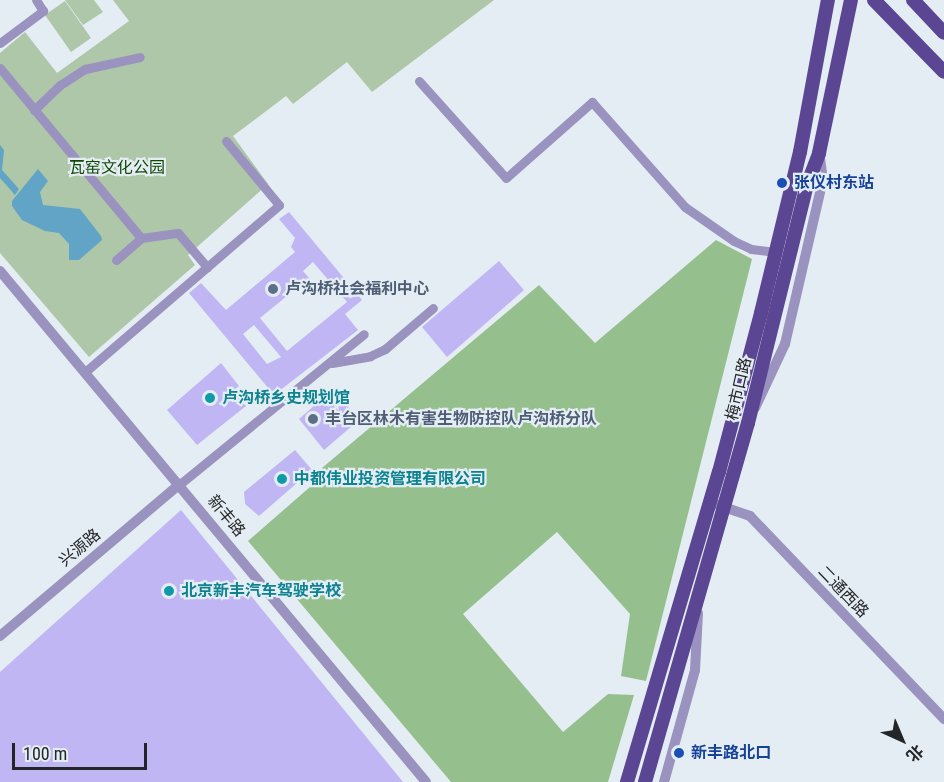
<!DOCTYPE html>
<html>
<head>
<meta charset="utf-8">
<style>
	body { margin:0 }
	#map { position:relative; width:944px; height:782px; overflow:hidden; background:#e5edf4; font-family:"Roboto Condensed","Noto Sans SC",sans-serif }
	div>[style] { position:absolute }
	[style*='--x'] { left:calc(var(--x)*1px); top:calc(var(--y)*1px); width:calc(var(--w)*1px); rotate:calc(var(--a)*1deg) }
	.green>* { inset:0; background:#adc7a8 }
	.forest>* { inset:0; background:#95c08d }
	.water>* { inset:0; background:#61a4c6 }
	.building>* { inset:0; background:#c0b6f3 }
	.minor>* { height:9px; margin:-4.5px; padding:0 4.5px; transform-origin:4.5px; border-radius:4.5px; background:#9a92bf }
	.tertiary>* { height:10px; margin:-5px; padding:0 5px; transform-origin:5px; border-radius:5px; background:#9a92bf }
	.primary>* { height:14px; margin:-7px; padding:0 7px; transform-origin:7px; border-radius:7px; background:#5a4693 }
	.dots>* { width:16px; height:16px; translate:-50% -50%; box-sizing:border-box; border:3px solid #e5edf4; border-radius:50% }
	span { translate:-50% -50%; white-space:nowrap; text-align:center; line-height:1.15; -webkit-text-stroke:4.5px #e5edf4; paint-order:stroke }
	.park-label { font-size:16px; color:#0f4a02 }
	.transit-label { font-size:16px; color:#164399; font-weight:700 }
	.left { translate:0 -50%; text-align:left }
	.service-label { font-size:16px; color:#4e5e75; font-weight:700 }
	.street-label { font-size:16px; color:#232628 }
	.culture-label { font-size:16px; color:#0d838f; font-weight:700 }
	.north { position:absolute; left:872px; top:710px; width:60px; height:60px; -webkit-text-stroke:4px #e5edf4; paint-order:stroke; rotate:136deg; font-size:16px; font-weight:700; line-height:24px; text-align:center; color:#232628 }
	.north::after { content:''; display:block; margin:auto; width:21px; height:27px; background:#232628; clip-path:polygon(50% 0,100% 100%,50% 72%,0 100%) }
	.scale { position:absolute; left:12px; top:743px; width:135px; height:27px; box-sizing:border-box; border:3px solid #232628; border-top:0; padding-left:8px; font-size:18px; line-height:21px; white-space:nowrap; color:#232628; -webkit-text-stroke:4px #e5edf4; paint-order:stroke }
</style>
</head>
<body>
<div id="map">
	<div class="green">
		<i style="clip-path:polygon(65px 0,94px 0,103px 12px,83px 25px)"></i>
		<i style="clip-path:polygon(113px 0,494px 0,372px 92px,347px 62px,293px 104px,286px 96px,233px 136px,268px 184px,188px 255px,195px 265px,89px 357px,0 253px,0 53px,25px 32px,57px 73px,129px 21px)"></i>
		<i style="clip-path:polygon(65px 1px,91px 38px,71px 52px,45px 15px)"></i>
	</div>
	<div class="forest">
		<i style="clip-path:polygon(716px 240px,752px 259px,646px 681px,621px 676px,630px 614px,557px 532px,463px 614px,563px 732px,608px 694px,634px 695px,608px 782px,451px 782px,248px 541px,326px 473px,322px 468px,539px 285px,595px 343px)"></i>
	</div>
	<div class="water">
		<i style="clip-path:polygon(0 145px,4px 150px,2px 170px,19px 189px,15px 195px,0 178px)"></i>
		<i style="clip-path:polygon(38px 169px,48px 181px,40px 192px,43px 205px,80px 209px,101px 236px,102px 240px,79px 260px,69px 260px,69px 244px,59px 233px,45px 231px,22px 220px,12px 206px,12px 201px)"></i>
	</div>
	<div class="building">
		<i style="clip-path:polygon(evenodd,289px 212px,362px 300px,345px 314px,358px 330px,274px 395px,189px 293px,201px 283px,226px 310px,295px 252px,291px 247px,295px 238px,279px 219px,289px 212px,313px 262px,347px 302px,287px 351px,260px 318px,309px 278px,303px 271px,313px 262px,289px 212px,254px 325px,281px 357px,267px 364px,243px 334px,254px 325px)"></i>
		<i style="clip-path:polygon(499px 261px,524px 290px,447px 357px,422px 327px)"></i>
		<i style="clip-path:polygon(221px 363px,239px 386px,233px 391px,246px 406px,197px 445px,167px 410px)"></i>
		<i style="clip-path:polygon(333px 389px,359px 420px,324px 450px,299px 419px)"></i>
		<i style="clip-path:polygon(295px 450px,312px 470px,259px 516px,245px 504px,244px 492px)"></i>
		<i style="clip-path:polygon(181px 510px,403px 782px,0 782px,0 672px)"></i>
	</div>
	<div class="minor">
		<i style="--x:0;--y:43;--w:54;--a:-36.7"></i>
		<i style="--x:43;--y:11;--w:13;--a:-122"></i>
		<i style="--x:0;--y:68;--w:221;--a:50.3"></i>
		<i style="--x:141;--y:238;--w:37;--a:-8"></i>
		<i style="--x:178;--y:233;--w:45;--a:49.5"></i>
		<i style="--x:419;--y:81;--w:130;--a:48.1"></i>
		<i style="--x:506;--y:178;--w:115;--a:-41.5"></i>
		<i style="--x:592;--y:102;--w:140;--a:48.5"></i>
		<i style="--x:685;--y:207;--w:60;--a:34.8"></i>
		<i style="--x:734;--y:241;--w:19;--a:25"></i>
		<i style="--x:751;--y:249;--w:23;--a:7"></i>
		<i style="--x:34;--y:110;--w:36;--a:-44"></i>
		<i style="--x:60;--y:85;--w:30;--a:-33"></i>
		<i style="--x:85;--y:69;--w:56;--a:-12.3"></i>
		<i style="--x:116;--y:260;--w:33;--a:-41"></i>
		<i style="--x:332;--y:363;--w:39;--a:-10"></i>
		<i style="--x:370;--y:356;--w:17;--a:-25"></i>
		<i style="--x:385;--y:349;--w:63;--a:-40.5"></i>
		<i style="--x:85;--y:372;--w:256;--a:-40.7"></i>
		<i style="--x:279;--y:205;--w:83;--a:-129.6"></i>
		<i style="--x:180;--y:484;--w:237;--a:-39.2"></i>
	</div>
	<div class="tertiary">
		<i style="--x:0;--y:271;--w:665;--a:50.18"></i>
		<i style="--x:755;--y:408;--w:71;--a:-64.9"></i>
		<i style="--x:785;--y:344;--w:168;--a:-77"></i>
		<i style="--x:823;--y:180;--w:27;--a:-98"></i>
		<i style="--x:718;--y:505;--w:34;--a:19"></i>
		<i style="--x:750;--y:516;--w:281;--a:46.3"></i>
		<i style="--x:0;--y:636;--w:236;--a:-40.2"></i>
		<i style="--x:664;--y:782;--w:116;--a:-74.5"></i>
		<i style="--x:695;--y:670;--w:57;--a:-87"></i>
	</div>
	<div class="primary">
		<i style="--x:874;--y:0;--w:100;--a:45.8"></i>
		<i style="--x:913;--y:0;--w:45;--a:46.8"></i>
		<i style="--x:627;--y:782;--w:323;--a:-73.5"></i>
		<i style="--x:719;--y:472;--w:164;--a:-75.2"></i>
		<i style="--x:761;--y:313;--w:166;--a:-76.4"></i>
		<i style="--x:800;--y:152;--w:155;--a:-79.6"></i>
		<i style="--x:645;--y:782;--w:373;--a:-74"></i>
		<i style="--x:748;--y:423;--w:245;--a:-76.1"></i>
		<i style="--x:807;--y:185;--w:34;--a:-69"></i>
		<i style="--x:819;--y:153;--w:156;--a:-78.2"></i>
	</div>
	<div class="dots">
		<i style="left:782px;top:183px;background:#1a4fb4"></i>
		<i style="left:273px;top:289px;background:#5c6f8a"></i>
		<i style="left:210px;top:398px;background:#0f9aa8"></i>
		<i style="left:313px;top:419px;background:#5c6f8a"></i>
		<i style="left:282px;top:479px;background:#0f9aa8"></i>
		<i style="left:169px;top:591px;background:#0f9aa8"></i>
		<i style="left:679px;top:753px;background:#1a4fb4"></i>
	</div>
	<div class="park-label">
		<span style="left:117px;top:168px">瓦窑文化公园</span>
	</div>
	<div class="transit-label">
		<span class="left" style="left:794px;top:183px">张仪村东站</span>
		<span class="left" style="left:691px;top:753px">新丰路北口</span>
	</div>
	<div class="service-label">
		<span class="left" style="left:285px;top:289px">卢沟桥社会福利中心</span>
		<span class="left" style="left:325px;top:419px">丰台区林木有害生物防控队卢沟桥分队</span>
	</div>
	<div class="street-label">
		<span style="left:739px;top:389px;rotate:-77deg">梅市口路</span>
		<span style="left:226px;top:516px;rotate:50deg">新丰路</span>
		<span style="left:80px;top:548px;rotate:-40deg">兴源路</span>
		<span style="left:843px;top:592px;rotate:46deg">二通西路</span>
	</div>
	<div class="culture-label">
		<span class="left" style="left:222px;top:398px">卢沟桥乡史规划馆</span>
		<span class="left" style="left:294px;top:479px">中都伟业投资管理有限公司</span>
		<span class="left" style="left:181px;top:591px">北京新丰汽车驾驶学校</span>
	</div>
	<div class="north">北</div>
	<div class="scale">100 m</div>
</div>
</body>
</html>
